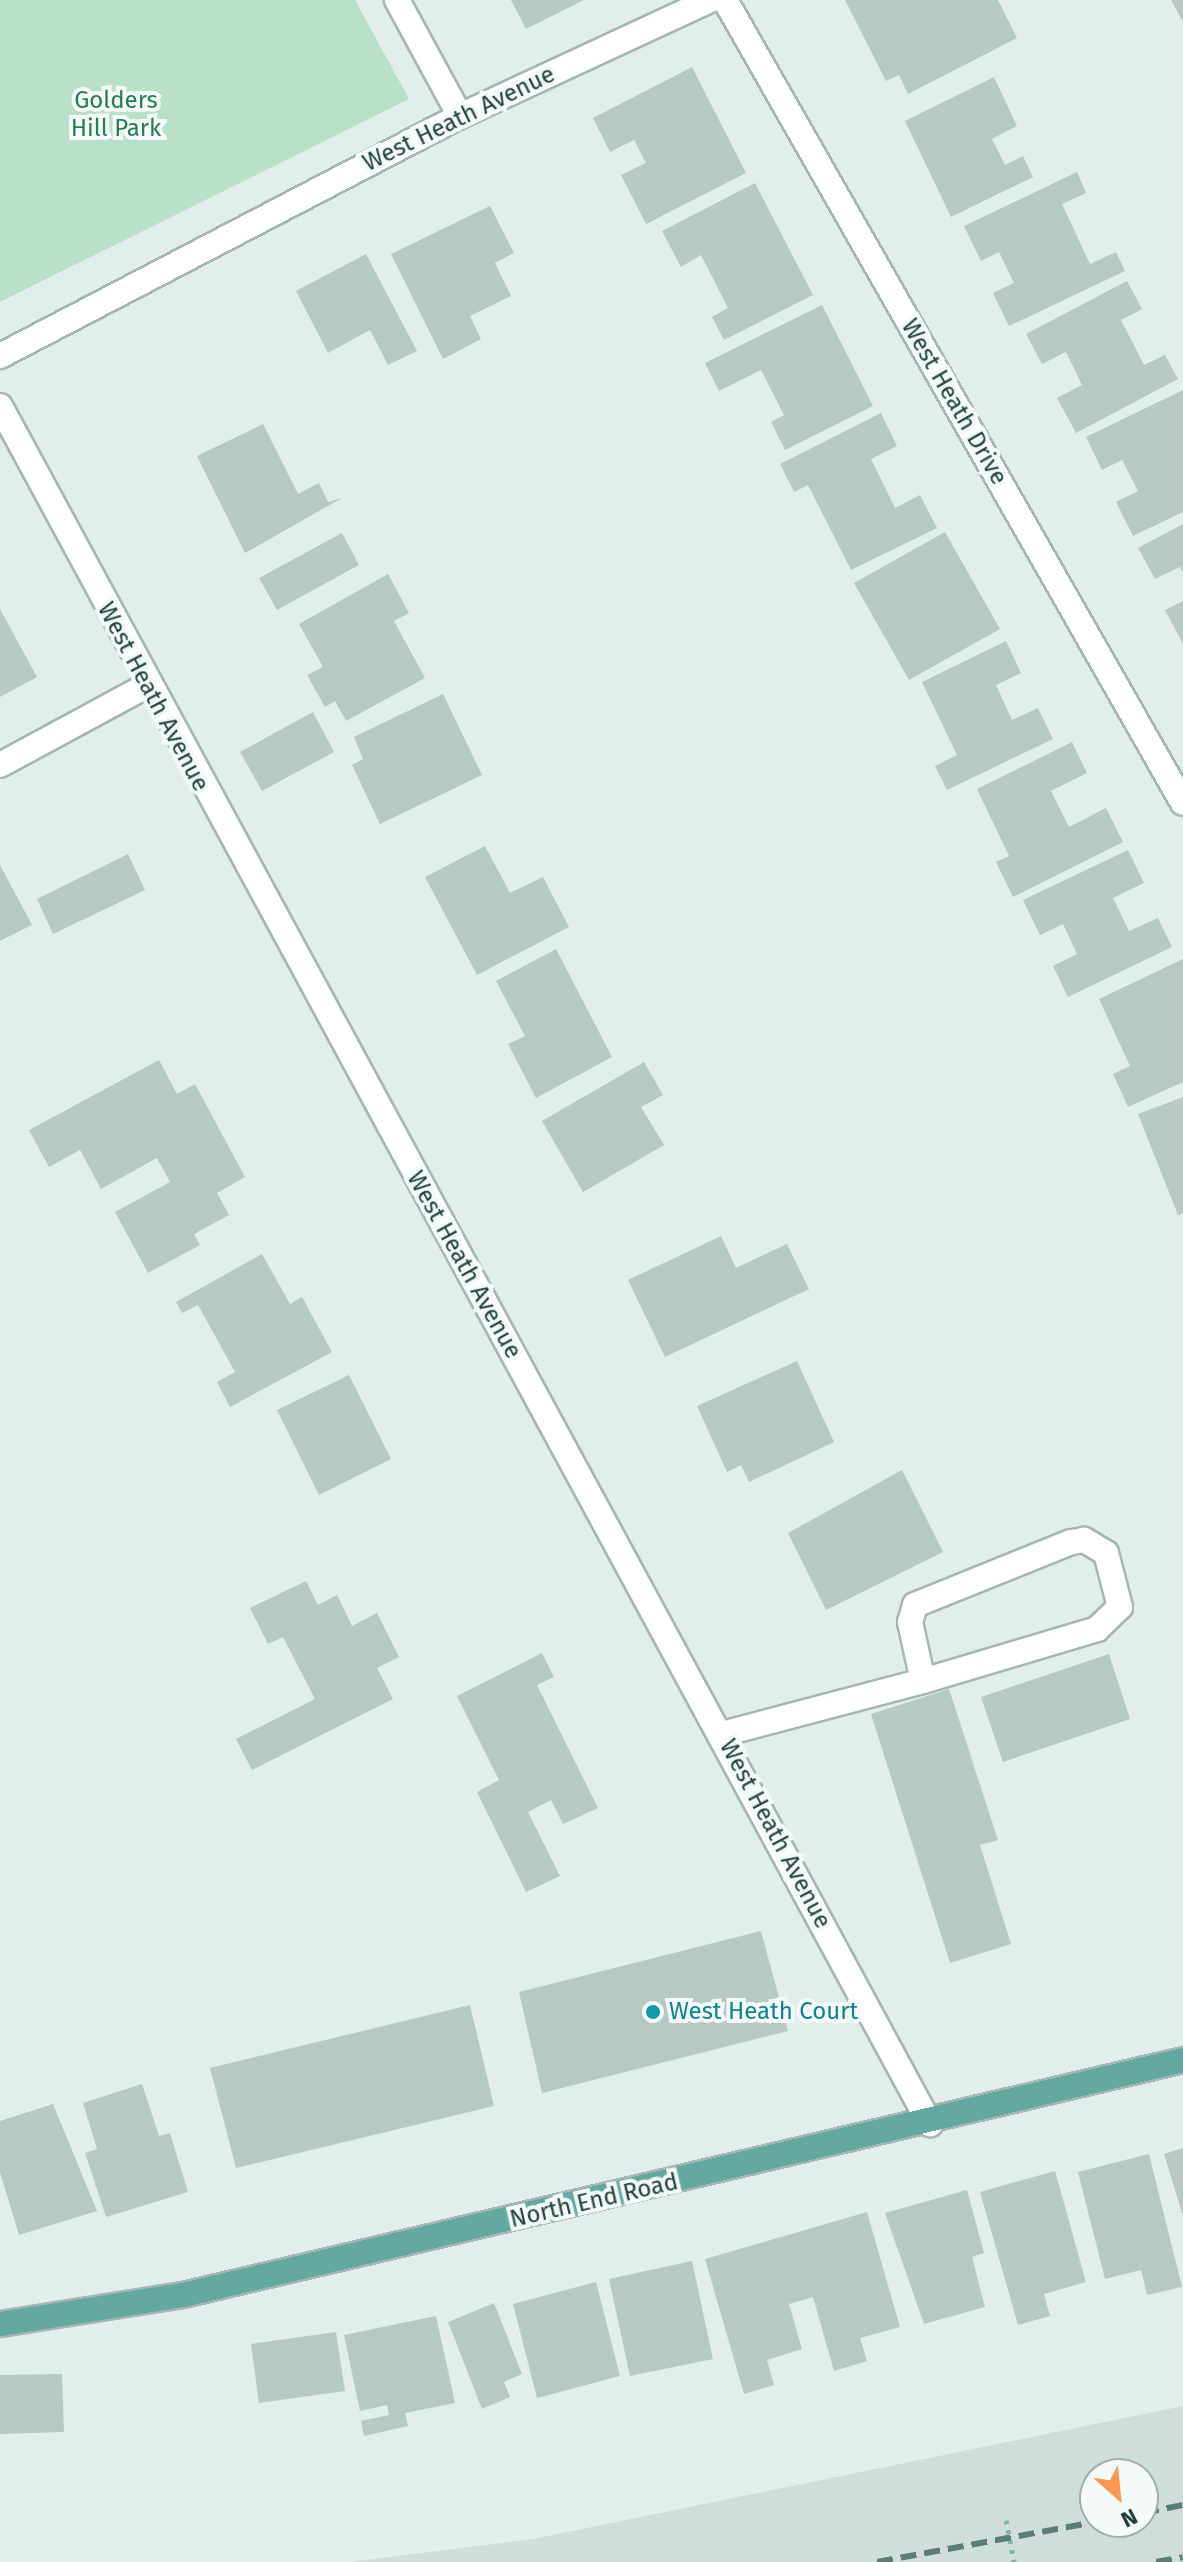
<!DOCTYPE html>
<html>
<head>
<meta charset="utf-8">
<style>
	body { margin:0 }
	#map { position:relative; width:1183px; height:2562px; overflow:hidden; background:#e2eeeb; font-family:"Fira Sans",sans-serif }
	div>[style] { position:absolute }
	.built>* { inset:0; background:#d0deda }
	.green>* { inset:0; background:#b9e1ca }
	.building>* { inset:0; background:#b7c9c4 }
	.path>* { height:5px; margin-top:-2.5px; transform-origin:0; background:repeating-linear-gradient(90deg,#80b5ac 0 4px,transparent 0 10px) }
	.roads { filter:drop-shadow(2px 0 #a4b7b4) drop-shadow(-2px 0 #a4b7b4) drop-shadow(0 2px #a4b7b4) drop-shadow(0 -2px #a4b7b4) }
	.service>* { height:24px; margin:-12px; padding:0 12px; transform-origin:12px; border-radius:12px; background:#fff }
	.minor>* { height:24px; margin:-12px; padding:0 12px; transform-origin:12px; border-radius:12px; background:#fff }
	.primary>* { height:24px; margin:-12px; padding:0 12px; transform-origin:12px; border-radius:12px; background:#63a8a1 }
	.rail>* { height:6px; margin-top:-3px; transform-origin:0; background:repeating-linear-gradient(90deg,#5b7d79 0 16px,transparent 0 24px) }
	.dots>* { width:22px; height:22px; translate:-50% -50%; box-sizing:border-box; border:4px solid #f3faf8; border-radius:50% }
	span { translate:-50% -50%; white-space:nowrap; text-align:center; line-height:1.15; -webkit-text-stroke:8px #f3faf8; paint-order:stroke }
	.park-label { font-size:24px; color:#267c55 }
	.street-label { font-size:24px; color:#20413e }
	.culture-label { font-size:24px; color:#0d838f }
	.left { translate:0 -50%; text-align:left }
	.north { position:absolute; left:1079px; top:2458px; width:80px; height:80px; box-sizing:border-box; background:#f3faf8; border:2px solid #9fb0ae; border-radius:50%; rotate:153deg; font-size:22px; font-weight:700; line-height:32px; text-align:center; color:#20413e }
	.north::after { content:''; display:block; margin:auto; width:28px; height:36px; background:#ff964f; clip-path:polygon(50% 0,100% 100%,50% 72%,0 100%) }
</style>
</head>
<body>
<div id="map">
	<div class="built">
		<i style="clip-path:polygon(evenodd,1183px 2406px,1183px 2562px,350px 2562px,533px 2539px,1183px 2406px,1095px 2474px,1143px 2474px,1143px 2522px,1095px 2522px,1095px 2474px)"></i>
	</div>
	<div class="green">
		<i style="clip-path:polygon(0 0,355px 0,409px 99px,0 302px)"></i>
	</div>
	<div class="building">
		<i style="clip-path:polygon(511px 0,584px 0,526px 29px)"></i>
		<i style="clip-path:polygon(845px 0,998px 0,1017px 38px,908px 94px,899px 75px,886px 81px)"></i>
		<i style="clip-path:polygon(1171px 0,1183px 0,1183px 22px)"></i>
		<i style="clip-path:polygon(692px 67px,746px 173px,646px 224px,621px 175px,646px 163px,634px 140px,610px 152px,593px 118px)"></i>
		<i style="clip-path:polygon(994px 77px,1017px 126px,992px 139px,1005px 165px,1023px 156px,1033px 177px,951px 217px,905px 121px)"></i>
		<i style="clip-path:polygon(1077px 172px,1086px 193px,1062px 204px,1090px 264px,1116px 252px,1125px 271px,1009px 326px,993px 293px,1014px 283px,999px 252px,981px 261px,964px 226px)"></i>
		<i style="clip-path:polygon(755px 183px,813px 295px,724px 340px,712px 317px,728px 308px,701px 255px,681px 267px,662px 231px)"></i>
		<i style="clip-path:polygon(490px 206px,514px 253px,495px 263px,511px 296px,470px 316px,481px 339px,443px 359px,391px 254px)"></i>
		<i style="clip-path:polygon(366px 254px,417px 351px,388px 365px,370px 330px,328px 353px,296px 291px)"></i>
		<i style="clip-path:polygon(1127px 281px,1142px 309px,1121px 320px,1144px 365px,1165px 355px,1178px 379px,1076px 433px,1057px 398px,1082px 385px,1066px 352px,1042px 364px,1026px 334px)"></i>
		<i style="clip-path:polygon(822px 305px,873px 406px,785px 450px,771px 422px,784px 415px,761px 370px,719px 391px,705px 363px)"></i>
		<i style="clip-path:polygon(1183px 390px,1183px 512px,1133px 536px,1116px 502px,1138px 491px,1122px 460px,1102px 470px,1086px 437px)"></i>
		<i style="clip-path:polygon(881px 413px,897px 446px,871px 459px,895px 508px,920px 495px,937px 528px,851px 570px,808px 485px,794px 492px,780px 464px)"></i>
		<i style="clip-path:polygon(263px 424px,298px 494px,319px 483px,328px 502px,342px 498px,245px 553px,197px 456px)"></i>
		<i style="clip-path:polygon(1183px 524px,1183px 573px,1180px 567px,1155px 579px,1138px 548px)"></i>
		<i style="clip-path:polygon(945px 532px,1000px 629px,909px 680px,854px 583px)"></i>
		<i style="clip-path:polygon(342px 533px,359px 565px,277px 610px,259px 578px)"></i>
		<i style="clip-path:polygon(388px 574px,409px 613px,394px 621px,425px 678px,346px 721px,335px 701px,325px 707px,307px 675px,323px 667px,299px 624px)"></i>
		<i style="clip-path:polygon(1183px 601px,1183px 644px,1165px 610px)"></i>
		<i style="clip-path:polygon(0 609px,37px 677px,0 697px)"></i>
		<i style="clip-path:polygon(1006px 641px,1021px 673px,996px 685px,1012px 720px,1038px 708px,1053px 739px,947px 790px,935px 766px,957px 755px,922px 682px)"></i>
		<i style="clip-path:polygon(443px 694px,482px 775px,380px 824px,352px 765px,363px 759px,354px 737px)"></i>
		<i style="clip-path:polygon(313px 712px,334px 752px,262px 791px,240px 752px)"></i>
		<i style="clip-path:polygon(1072px 742px,1087px 773px,1051px 791px,1069px 827px,1106px 808px,1123px 842px,1013px 897px,996px 862px,1009px 856px,977px 789px)"></i>
		<i style="clip-path:polygon(485px 846px,510px 893px,543px 877px,569px 927px,477px 975px,425px 877px)"></i>
		<i style="clip-path:polygon(1128px 850px,1144px 883px,1113px 898px,1129px 931px,1158px 918px,1172px 947px,1068px 997px,1053px 966px,1077px 954px,1063px 924px,1040px 935px,1023px 900px)"></i>
		<i style="clip-path:polygon(128px 854px,145px 890px,53px 934px,37px 899px)"></i>
		<i style="clip-path:polygon(0 865px,32px 925px,0 941px)"></i>
		<i style="clip-path:polygon(556px 949px,612px 1057px,536px 1098px,508px 1044px,525px 1036px,496px 981px)"></i>
		<i style="clip-path:polygon(1183px 959px,1183px 1082px,1128px 1107px,1113px 1074px,1130px 1066px,1099px 999px)"></i>
		<i style="clip-path:polygon(159px 1060px,177px 1094px,195px 1084px,245px 1177px,217px 1193px,229px 1215px,194px 1234px,200px 1245px,148px 1273px,115px 1212px,170px 1182px,157px 1158px,101px 1189px,80px 1150px,49px 1167px,29px 1130px)"></i>
		<i style="clip-path:polygon(644px 1062px,663px 1095px,641px 1107px,664px 1145px,583px 1192px,542px 1121px)"></i>
		<i style="clip-path:polygon(1183px 1097px,1183px 1213px,1178px 1215px,1138px 1114px)"></i>
		<i style="clip-path:polygon(721px 1236px,736px 1268px,787px 1244px,809px 1289px,665px 1357px,628px 1280px)"></i>
		<i style="clip-path:polygon(262px 1254px,290px 1304px,302px 1297px,332px 1352px,230px 1407px,217px 1382px,235px 1372px,198px 1305px,182px 1313px,176px 1302px)"></i>
		<i style="clip-path:polygon(797px 1361px,834px 1442px,749px 1482px,741px 1465px,727px 1472px,697px 1406px)"></i>
		<i style="clip-path:polygon(349px 1375px,391px 1459px,319px 1495px,277px 1410px)"></i>
		<i style="clip-path:polygon(902px 1470px,943px 1552px,826px 1610px,788px 1533px)"></i>
		<i style="clip-path:polygon(306px 1581px,318px 1605px,337px 1595px,352px 1626px,377px 1613px,399px 1657px,377px 1668px,393px 1699px,252px 1770px,236px 1739px,315px 1699px,283px 1637px,268px 1644px,250px 1608px)"></i>
		<i style="clip-path:polygon(542px 1653px,554px 1677px,537px 1685px,598px 1808px,563px 1824px,551px 1800px,528px 1812px,560px 1876px,526px 1892px,477px 1792px,499px 1780px,457px 1696px)"></i>
		<i style="clip-path:polygon(1109px 1654px,1130px 1719px,1003px 1762px,981px 1697px)"></i>
		<i style="clip-path:polygon(949px 1689px,998px 1840px,980px 1845px,1011px 1944px,950px 1963px,871px 1714px)"></i>
		<i style="clip-path:polygon(761px 1931px,788px 2031px,542px 2093px,519px 1992px)"></i>
		<i style="clip-path:polygon(470px 2005px,494px 2106px,236px 2168px,210px 2068px)"></i>
		<i style="clip-path:polygon(142px 2084px,159px 2136px,170px 2133px,188px 2192px,106px 2217px,85px 2153px,97px 2149px,83px 2103px)"></i>
		<i style="clip-path:polygon(53px 2104px,97px 2211px,19px 2235px,0 2172px,0 2121px)"></i>
		<i style="clip-path:polygon(1183px 2148px,1183px 2213px,1182px 2213px,1164px 2154px)"></i>
		<i style="clip-path:polygon(1149px 2154px,1182px 2287px,1147px 2295px,1141px 2270px,1105px 2279px,1078px 2172px)"></i>
		<i style="clip-path:polygon(1055px 2171px,1086px 2282px,1044px 2294px,1050px 2316px,1018px 2325px,980px 2192px)"></i>
		<i style="clip-path:polygon(967px 2190px,984px 2253px,972px 2257px,985px 2307px,924px 2324px,885px 2213px)"></i>
		<i style="clip-path:polygon(867px 2212px,900px 2327px,860px 2338px,867px 2361px,834px 2371px,813px 2297px,789px 2304px,802px 2349px,767px 2360px,774px 2385px,744px 2394px,705px 2259px)"></i>
		<i style="clip-path:polygon(692px 2261px,713px 2359px,630px 2376px,609px 2279px)"></i>
		<i style="clip-path:polygon(596px 2282px,620px 2376px,537px 2398px,513px 2304px)"></i>
		<i style="clip-path:polygon(494px 2303px,522px 2374px,504px 2382px,510px 2397px,482px 2409px,448px 2322px)"></i>
		<i style="clip-path:polygon(436px 2316px,455px 2403px,405px 2413px,408px 2426px,364px 2436px,361px 2421px,389px 2415px,387px 2405px,360px 2411px,344px 2335px)"></i>
		<i style="clip-path:polygon(336px 2332px,345px 2391px,259px 2403px,251px 2344px)"></i>
		<i style="clip-path:polygon(62px 2374px,64px 2432px,0 2434px,0 2375px)"></i>
	</div>
	<div class="path">
		<i style="left:1006px;top:2520px;width:43px;rotate:79.2deg"></i>
	</div>
	<div class="roads">
		<div class="service">
			<i style="left:722px;top:1734px;width:208px;rotate:-14.8deg"></i>
			<i style="left:923px;top:1681px;width:182px;rotate:-16.6deg"></i>
			<i style="left:1097px;top:1629px;width:32px;rotate:-44deg"></i>
			<i style="left:1120px;top:1607px;width:56px;rotate:-104.5deg"></i>
			<i style="left:1106px;top:1553px;width:26px;rotate:-149deg"></i>
			<i style="left:1084px;top:1540px;width:13px;rotate:171deg"></i>
			<i style="left:1071px;top:1542px;width:168px;rotate:158deg"></i>
			<i style="left:915px;top:1605px;width:18px;rotate:106deg"></i>
			<i style="left:910px;top:1622px;width:60px;rotate:77.6deg"></i>
		</div>
		<div class="minor">
			<i style="left:397px;top:0;width:132px;rotate:61.5deg"></i>
			<i style="left:725px;top:0;width:924px;rotate:60.3deg"></i>
			<i style="left:0;top:356px;width:519px;rotate:-27.55deg"></i>
			<i style="left:460px;top:116px;width:276px;rotate:-24.9deg"></i>
			<i style="left:0;top:406px;width:1954px;rotate:61.57deg"></i>
			<i style="left:0;top:765px;width:166px;rotate:-28.4deg"></i>
		</div>
		<div class="primary">
			<i style="left:0;top:2324px;width:185px;rotate:-9deg"></i>
			<i style="left:183px;top:2295px;width:1027px;rotate:-13.22deg"></i>
		</div>
	</div>
	<div class="rail">
		<i style="left:1143px;top:2513px;width:41px;rotate:-11.3deg"></i>
		<i style="left:877px;top:2562px;width:222px;rotate:-10.4deg"></i>
		<i style="left:1156px;top:2562px;width:27px;rotate:-10deg"></i>
	</div>
	<div class="dots">
		<i style="left:653px;top:2012px;background:#0f9aa8"></i>
	</div>
	<div class="park-label">
		<span style="left:116px;top:115px">Golders<br>Hill Park</span>
	</div>
	<div class="street-label">
		<span style="left:459px;top:119px;rotate:-26deg">West Heath Avenue</span>
		<span style="left:954px;top:402px;rotate:60deg">West Heath Drive</span>
		<span style="left:153px;top:697px;rotate:62deg">West Heath Avenue</span>
		<span style="left:464px;top:1265px;rotate:61deg">West Heath Avenue</span>
		<span style="left:775px;top:1834px;rotate:62deg">West Heath Avenue</span>
		<span style="left:594px;top:2201px;rotate:-13deg">North End Road</span>
	</div>
	<div class="culture-label">
		<span class="left" style="left:669px;top:2012px">West Heath Court</span>
	</div>
	<div class="north">N</div>
</div>
</body>
</html>
